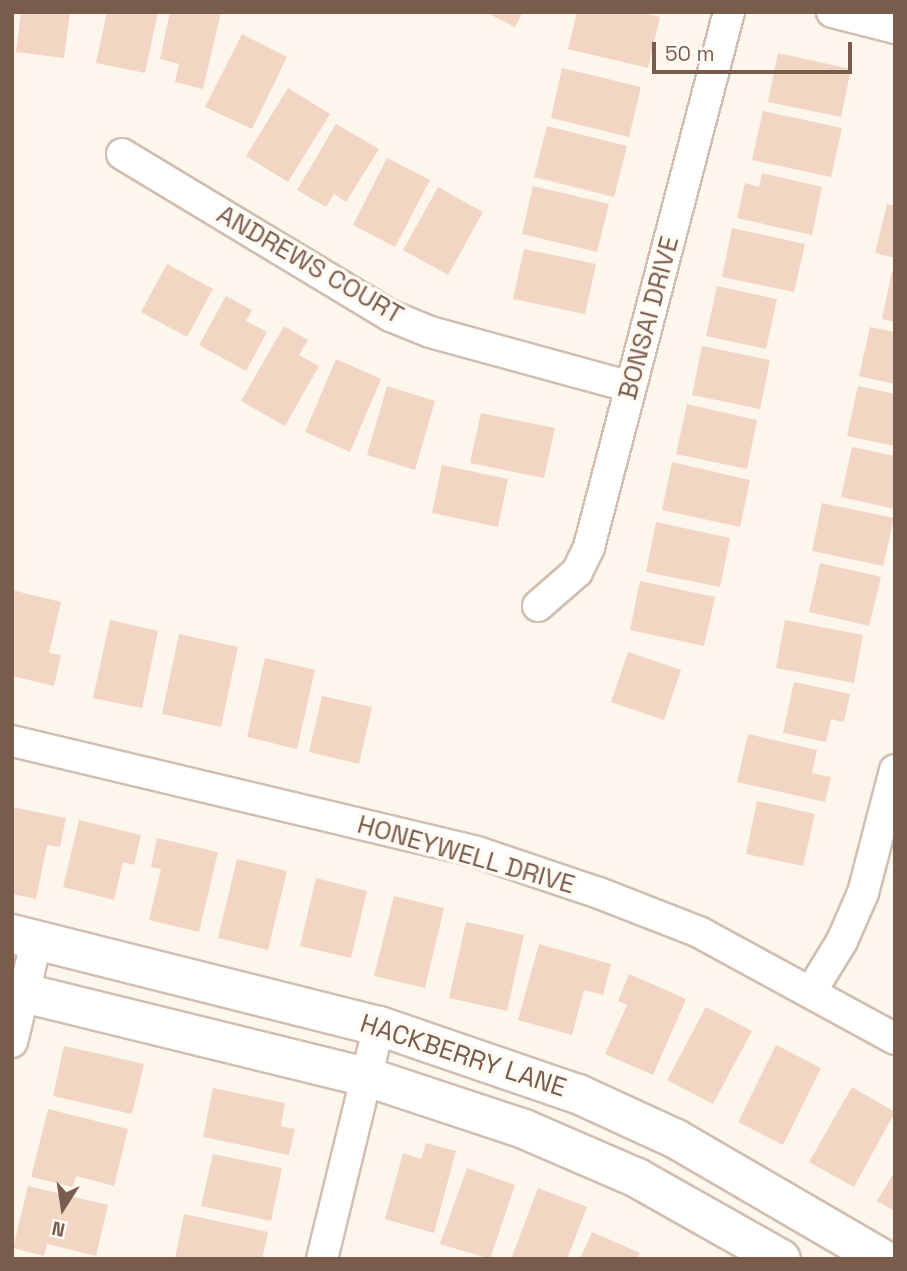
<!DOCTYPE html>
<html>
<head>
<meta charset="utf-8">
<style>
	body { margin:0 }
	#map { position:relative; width:907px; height:1271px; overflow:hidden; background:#fdf6ec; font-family:"Space Grotesk",sans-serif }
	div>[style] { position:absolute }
	.building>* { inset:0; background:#f3d5c3 }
	.roads { filter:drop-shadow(2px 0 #d1beb0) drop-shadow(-2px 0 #d1beb0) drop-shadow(0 2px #d1beb0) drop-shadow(0 -2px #d1beb0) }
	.minor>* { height:30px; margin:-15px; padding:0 15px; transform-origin:15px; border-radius:15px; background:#fff }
	.tertiary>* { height:38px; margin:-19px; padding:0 19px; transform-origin:19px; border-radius:19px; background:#fff }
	span { translate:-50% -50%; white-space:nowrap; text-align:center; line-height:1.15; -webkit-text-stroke:7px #fffaf3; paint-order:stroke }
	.street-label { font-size:26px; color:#7a5c4d }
	.frame { position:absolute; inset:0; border:14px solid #7a5c4d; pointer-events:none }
	.north { position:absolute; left:28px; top:1173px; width:70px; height:70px; -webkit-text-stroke:5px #fffaf3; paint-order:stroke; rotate:192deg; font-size:19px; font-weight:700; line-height:28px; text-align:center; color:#7a5c4d }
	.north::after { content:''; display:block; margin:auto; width:24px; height:32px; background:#7a5c4d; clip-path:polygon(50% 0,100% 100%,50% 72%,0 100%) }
	.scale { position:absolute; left:652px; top:42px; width:200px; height:32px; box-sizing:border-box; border:4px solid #7a5c4d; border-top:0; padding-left:9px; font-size:21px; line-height:24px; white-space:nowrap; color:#7a5c4d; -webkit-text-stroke:5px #fffaf3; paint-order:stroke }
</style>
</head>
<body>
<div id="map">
	<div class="building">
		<i style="clip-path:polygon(21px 12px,70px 12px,64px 58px,16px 52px)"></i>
		<i style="clip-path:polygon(107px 12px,158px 12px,145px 73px,96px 63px)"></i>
		<i style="clip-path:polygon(170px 12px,221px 12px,203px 89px,175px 82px,179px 64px,160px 59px)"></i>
		<i style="clip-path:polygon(485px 12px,523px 12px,515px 27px)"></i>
		<i style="clip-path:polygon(577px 12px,640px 12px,660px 17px,648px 68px,568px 49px)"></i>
		<i style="clip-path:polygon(242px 34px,287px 57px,252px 129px,205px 107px)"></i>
		<i style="clip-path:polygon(778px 53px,851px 69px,841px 117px,768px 102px)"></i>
		<i style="clip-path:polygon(562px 68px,641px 87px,629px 137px,551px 118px)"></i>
		<i style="clip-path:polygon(288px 88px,330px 114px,288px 182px,246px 156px)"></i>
		<i style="clip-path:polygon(763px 111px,842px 128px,831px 177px,752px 160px)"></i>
		<i style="clip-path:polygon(336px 124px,379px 149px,346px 202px,334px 194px,326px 207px,297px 190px)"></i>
		<i style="clip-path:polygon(547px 126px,627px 146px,614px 197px,534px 177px)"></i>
		<i style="clip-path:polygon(387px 158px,430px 180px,395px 247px,353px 225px)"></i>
		<i style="clip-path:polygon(762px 173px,822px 187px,812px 235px,737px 218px,745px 183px,759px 187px)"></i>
		<i style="clip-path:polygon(533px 186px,609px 204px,597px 252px,522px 234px)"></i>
		<i style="clip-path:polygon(438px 187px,483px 212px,448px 275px,403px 250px)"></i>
		<i style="clip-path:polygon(887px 204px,895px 206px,895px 258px,875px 253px)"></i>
		<i style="clip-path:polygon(732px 228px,805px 244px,794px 292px,722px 277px)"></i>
		<i style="clip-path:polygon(524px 249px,596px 264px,585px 314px,513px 299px)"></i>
		<i style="clip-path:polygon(167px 264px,213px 289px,187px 337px,141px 312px)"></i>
		<i style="clip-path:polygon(892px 271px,895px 271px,895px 322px,882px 319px)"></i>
		<i style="clip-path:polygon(717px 286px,777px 299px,766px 349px,706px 336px)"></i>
		<i style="clip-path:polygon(226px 296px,252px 310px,246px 321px,267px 332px,246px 371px,199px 345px)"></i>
		<i style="clip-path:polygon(284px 326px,308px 340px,299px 355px,319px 366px,285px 426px,241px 401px)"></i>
		<i style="clip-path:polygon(870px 327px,895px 332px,895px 384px,859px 376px)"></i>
		<i style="clip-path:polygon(702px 346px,770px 360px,760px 409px,692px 395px)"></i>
		<i style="clip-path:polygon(336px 359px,381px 379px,350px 452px,305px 432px)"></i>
		<i style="clip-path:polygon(387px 386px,435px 401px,415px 470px,367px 455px)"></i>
		<i style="clip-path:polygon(858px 386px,895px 394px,895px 446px,847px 436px)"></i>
		<i style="clip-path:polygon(687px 404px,757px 420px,747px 469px,676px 454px)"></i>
		<i style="clip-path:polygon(481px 413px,555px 428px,544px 478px,470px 463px)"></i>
		<i style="clip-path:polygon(852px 447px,895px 456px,895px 509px,841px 497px)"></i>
		<i style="clip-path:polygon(672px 462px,750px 480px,740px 527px,662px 510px)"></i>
		<i style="clip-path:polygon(442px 465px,508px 479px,498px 527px,432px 513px)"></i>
		<i style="clip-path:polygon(822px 503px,894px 518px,883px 566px,812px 551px)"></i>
		<i style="clip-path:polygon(656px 522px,730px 538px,720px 587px,646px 572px)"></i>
		<i style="clip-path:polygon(820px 563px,881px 577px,869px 626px,809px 612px)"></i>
		<i style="clip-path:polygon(640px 581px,715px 597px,704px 646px,630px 630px)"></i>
		<i style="clip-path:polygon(12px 590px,61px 602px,49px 653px,61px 655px,54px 686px,12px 676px)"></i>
		<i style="clip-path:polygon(110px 620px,158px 631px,142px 708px,93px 698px)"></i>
		<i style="clip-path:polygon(785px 620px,863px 635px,854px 683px,776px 668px)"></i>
		<i style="clip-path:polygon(179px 634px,238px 647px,221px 727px,162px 714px)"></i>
		<i style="clip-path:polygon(628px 652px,681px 670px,664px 720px,611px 702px)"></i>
		<i style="clip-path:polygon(265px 658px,315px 670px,297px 749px,247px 737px)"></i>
		<i style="clip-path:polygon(794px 682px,850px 694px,844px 722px,831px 719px,826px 742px,783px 733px)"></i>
		<i style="clip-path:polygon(322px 696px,372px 707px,359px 764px,309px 752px)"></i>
		<i style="clip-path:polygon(748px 734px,817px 750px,812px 773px,831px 777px,825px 802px,737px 782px)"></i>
		<i style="clip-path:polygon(757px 801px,815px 814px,803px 866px,746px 854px)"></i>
		<i style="clip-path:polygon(12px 807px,66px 818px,60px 847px,47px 845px,36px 899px,12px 894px)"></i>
		<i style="clip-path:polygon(79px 820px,141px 835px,134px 865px,123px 862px,114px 900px,63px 887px)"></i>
		<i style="clip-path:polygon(157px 838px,218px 852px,199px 932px,149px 920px,161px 869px,151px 867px)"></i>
		<i style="clip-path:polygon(237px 859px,287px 871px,268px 950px,218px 938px)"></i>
		<i style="clip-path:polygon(316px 878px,367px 891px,351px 958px,300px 946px)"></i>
		<i style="clip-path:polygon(394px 896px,444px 908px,425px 988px,374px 976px)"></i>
		<i style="clip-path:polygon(466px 922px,524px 935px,507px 1011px,449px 998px)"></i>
		<i style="clip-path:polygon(539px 944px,611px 964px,603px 995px,584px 990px,572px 1035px,518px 1020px)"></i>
		<i style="clip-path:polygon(629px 974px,686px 999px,653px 1075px,605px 1054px,627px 1005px,618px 1001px)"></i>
		<i style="clip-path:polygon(706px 1007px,752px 1031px,713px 1104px,667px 1080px)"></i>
		<i style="clip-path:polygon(776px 1045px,821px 1068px,783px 1145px,738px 1122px)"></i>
		<i style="clip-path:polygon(64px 1046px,144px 1064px,132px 1114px,53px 1096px)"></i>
		<i style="clip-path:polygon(852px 1087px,895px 1112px,854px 1187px,809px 1162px)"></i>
		<i style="clip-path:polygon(213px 1088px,285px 1103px,281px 1126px,295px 1129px,289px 1155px,203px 1137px)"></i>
		<i style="clip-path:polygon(48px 1109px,128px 1129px,114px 1186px,76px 1176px,73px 1187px,31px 1177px)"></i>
		<i style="clip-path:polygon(426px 1143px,456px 1151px,434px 1233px,385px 1219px,403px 1153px,421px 1159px)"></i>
		<i style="clip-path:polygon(213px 1154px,282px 1168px,271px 1221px,201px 1206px)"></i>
		<i style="clip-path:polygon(467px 1168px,515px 1185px,490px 1259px,440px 1244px)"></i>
		<i style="clip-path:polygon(895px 1171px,895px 1211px,877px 1201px)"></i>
		<i style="clip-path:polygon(28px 1186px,108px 1205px,96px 1256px,47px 1244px,44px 1256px,13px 1248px)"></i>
		<i style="clip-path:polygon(538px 1188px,587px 1207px,567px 1259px,511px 1259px)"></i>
		<i style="clip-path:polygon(184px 1214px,268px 1232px,262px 1259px,175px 1259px)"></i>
		<i style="clip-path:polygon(592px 1232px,640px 1253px,637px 1259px,580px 1259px)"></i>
	</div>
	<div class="roads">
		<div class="minor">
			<i style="left:832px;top:12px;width:65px;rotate:14.3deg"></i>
			<i style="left:122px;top:154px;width:314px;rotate:31.1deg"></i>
			<i style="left:391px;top:316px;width:42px;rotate:22.3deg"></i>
			<i style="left:430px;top:332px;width:208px;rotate:15.3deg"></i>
			<i style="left:538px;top:606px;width:52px;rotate:-41.1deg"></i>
			<i style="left:577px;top:572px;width:28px;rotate:-64deg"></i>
			<i style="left:589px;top:547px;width:553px;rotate:-75.34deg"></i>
			<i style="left:12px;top:741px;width:478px;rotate:13.4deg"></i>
			<i style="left:477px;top:852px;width:129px;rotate:18.6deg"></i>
			<i style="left:599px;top:893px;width:107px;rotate:21.3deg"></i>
			<i style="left:699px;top:932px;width:223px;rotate:28.6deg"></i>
			<i style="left:812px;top:990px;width:57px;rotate:-58.5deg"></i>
			<i style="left:842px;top:941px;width:52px;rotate:-66.4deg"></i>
			<i style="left:863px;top:893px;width:127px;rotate:-75.4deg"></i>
			<i style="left:12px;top:1042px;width:106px;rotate:-76.4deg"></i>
			<i style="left:322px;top:1259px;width:240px;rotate:-76.3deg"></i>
		</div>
		<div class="tertiary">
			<i style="left:12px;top:934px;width:378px;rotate:14.1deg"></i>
			<i style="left:379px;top:1026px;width:210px;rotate:18.9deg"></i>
			<i style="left:578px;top:1094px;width:108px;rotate:24.7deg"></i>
			<i style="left:676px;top:1139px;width:238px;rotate:30.2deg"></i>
			<i style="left:12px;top:990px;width:366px;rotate:13.8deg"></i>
			<i style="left:367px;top:1077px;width:165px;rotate:18.3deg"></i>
			<i style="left:524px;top:1129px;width:123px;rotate:23.4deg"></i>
			<i style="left:637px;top:1178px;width:165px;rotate:29.4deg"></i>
		</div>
	</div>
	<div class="street-label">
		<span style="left:310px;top:265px;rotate:30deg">ANDREWS COURT</span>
		<span style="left:649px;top:318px;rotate:-75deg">BONSAI DRIVE</span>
		<span style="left:466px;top:855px;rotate:16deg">HONEYWELL DRIVE</span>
		<span style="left:463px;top:1056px;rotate:18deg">HACKBERRY LANE</span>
	</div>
	<div class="frame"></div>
	<div class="north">N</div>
	<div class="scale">50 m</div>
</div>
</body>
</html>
